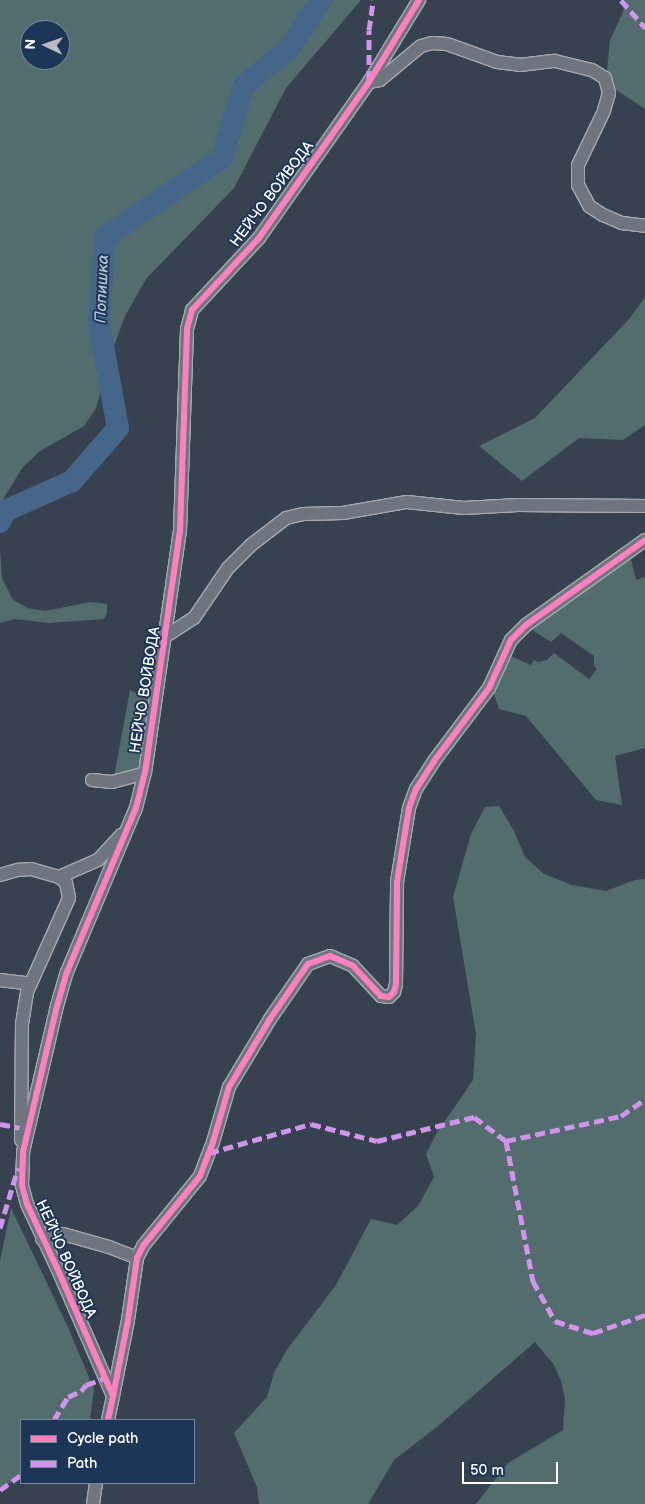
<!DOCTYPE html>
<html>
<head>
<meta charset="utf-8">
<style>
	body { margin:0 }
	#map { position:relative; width:645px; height:1504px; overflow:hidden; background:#374251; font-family:"Balsamiq Sans",sans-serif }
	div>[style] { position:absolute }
	.green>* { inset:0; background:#536d6e }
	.river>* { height:22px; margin:-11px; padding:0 11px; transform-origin:11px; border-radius:11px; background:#466689 }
	.roads { filter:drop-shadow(1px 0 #a5aab1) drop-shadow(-1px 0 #a5aab1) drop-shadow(0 1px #a5aab1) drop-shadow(0 -1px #a5aab1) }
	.minor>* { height:12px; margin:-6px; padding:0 6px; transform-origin:6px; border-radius:6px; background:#6f757e }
	.quiet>* { height:5px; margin-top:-2.5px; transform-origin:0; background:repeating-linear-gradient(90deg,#d193ec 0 10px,transparent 0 15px) }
	.cycleway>* { height:6px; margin:-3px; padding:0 3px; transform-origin:3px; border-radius:3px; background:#ff80c0 }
	span { translate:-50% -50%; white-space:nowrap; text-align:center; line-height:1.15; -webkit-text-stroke:4px #1d3557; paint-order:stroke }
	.street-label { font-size:15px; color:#fff }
	.water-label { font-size:16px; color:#b6c3d2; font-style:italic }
	.legend { position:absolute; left:20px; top:1419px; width:175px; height:65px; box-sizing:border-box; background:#1d3557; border:1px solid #77869a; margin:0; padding:6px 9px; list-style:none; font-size:15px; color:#fff }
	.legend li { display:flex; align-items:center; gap:10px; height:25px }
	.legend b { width:25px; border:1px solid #77869a }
	.north { position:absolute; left:20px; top:20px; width:50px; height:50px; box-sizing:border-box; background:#1d3557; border:1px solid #77869a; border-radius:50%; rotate:273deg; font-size:14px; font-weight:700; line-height:20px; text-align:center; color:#fff }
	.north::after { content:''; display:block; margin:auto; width:18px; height:22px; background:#b9bdc2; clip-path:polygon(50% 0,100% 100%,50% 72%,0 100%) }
	.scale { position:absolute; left:462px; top:1462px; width:96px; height:22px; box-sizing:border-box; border:2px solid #fff; border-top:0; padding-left:6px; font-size:15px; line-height:18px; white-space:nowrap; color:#fff; -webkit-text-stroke:4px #1d3557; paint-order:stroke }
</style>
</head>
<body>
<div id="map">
	<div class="green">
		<i style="clip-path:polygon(evenodd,0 0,361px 0,286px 88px,234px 188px,146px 279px,125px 316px,115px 343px,96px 408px,84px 426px,40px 451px,23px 467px,0 504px,0 0,30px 30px,60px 30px,60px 60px,30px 60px,30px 30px)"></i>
		<i style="clip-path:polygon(625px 0,645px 0,645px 109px,615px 89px,607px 70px,610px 40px,623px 12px)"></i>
		<i style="clip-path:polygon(645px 297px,645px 425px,623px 440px,579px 438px,522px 481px,479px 446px,535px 418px,630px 318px)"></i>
		<i style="clip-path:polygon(0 549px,2px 578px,13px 600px,28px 608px,45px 611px,90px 602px,107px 604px,107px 613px,104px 619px,49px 623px,15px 619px,0 623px)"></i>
		<i style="clip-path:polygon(630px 555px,636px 580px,645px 577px,645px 748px,615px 756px,622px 805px,596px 800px,526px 716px,499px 709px,492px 688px,506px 654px,531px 665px,534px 660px,538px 662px,547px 660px,554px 653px,589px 679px,597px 669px,594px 665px,594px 656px,561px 633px,551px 642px,526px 626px)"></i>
		<i style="clip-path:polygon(130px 690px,150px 700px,140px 769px,114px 777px)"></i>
		<i style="clip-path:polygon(499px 806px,514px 831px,525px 857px,544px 874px,572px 885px,606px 891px,635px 880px,645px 879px,645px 1504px,476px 1504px,508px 1463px,563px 1430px,565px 1399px,561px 1381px,554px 1365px,535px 1342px,438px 1426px,394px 1460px,368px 1504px,259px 1504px,257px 1487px,234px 1433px,267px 1397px,274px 1373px,286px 1351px,336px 1285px,371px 1219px,397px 1225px,418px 1206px,434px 1177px,426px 1154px,436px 1134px,473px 1080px,476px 1034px,453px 897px,471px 834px,485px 807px)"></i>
		<i style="clip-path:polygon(11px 1208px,67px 1325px,94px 1389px,90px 1420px,21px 1420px,21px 1478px,0 1487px,0 1261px)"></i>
	</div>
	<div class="river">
		<i style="left:0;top:522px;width:12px;rotate:-66deg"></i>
		<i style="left:5px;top:511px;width:73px;rotate:-24.1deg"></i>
		<i style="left:72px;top:481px;width:70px;rotate:-49deg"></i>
		<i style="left:118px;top:428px;width:107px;rotate:-100.3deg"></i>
		<i style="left:99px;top:323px;width:86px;rotate:-86deg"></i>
		<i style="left:105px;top:237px;width:141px;rotate:-34deg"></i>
		<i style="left:222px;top:158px;width:76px;rotate:-73.2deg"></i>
		<i style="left:244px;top:85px;width:58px;rotate:-38.7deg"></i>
		<i style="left:289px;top:49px;width:59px;rotate:-56.9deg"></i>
	</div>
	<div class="roads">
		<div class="minor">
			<i style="left:369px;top:82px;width:11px;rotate:-10deg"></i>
			<i style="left:380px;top:80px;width:53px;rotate:-39.7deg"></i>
			<i style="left:421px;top:46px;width:11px;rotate:-15deg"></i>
			<i style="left:432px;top:43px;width:15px;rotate:4deg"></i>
			<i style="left:447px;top:44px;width:53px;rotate:19.8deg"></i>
			<i style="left:497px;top:62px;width:23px;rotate:7deg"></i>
			<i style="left:520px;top:65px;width:35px;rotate:-7deg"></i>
			<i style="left:555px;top:61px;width:38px;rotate:14deg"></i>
			<i style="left:592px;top:70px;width:15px;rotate:32deg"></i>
			<i style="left:605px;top:78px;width:16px;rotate:75deg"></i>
			<i style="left:609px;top:93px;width:19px;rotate:106deg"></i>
			<i style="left:604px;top:111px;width:60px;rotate:115.7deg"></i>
			<i style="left:578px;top:165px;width:20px;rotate:90deg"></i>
			<i style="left:578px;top:185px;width:24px;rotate:62deg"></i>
			<i style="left:589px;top:206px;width:17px;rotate:33deg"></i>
			<i style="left:603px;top:215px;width:21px;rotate:23deg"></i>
			<i style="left:622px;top:223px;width:23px;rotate:7deg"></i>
			<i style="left:166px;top:636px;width:33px;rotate:-33deg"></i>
			<i style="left:194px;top:618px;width:60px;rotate:-55.8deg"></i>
			<i style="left:228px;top:568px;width:33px;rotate:-45deg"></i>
			<i style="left:251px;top:545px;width:44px;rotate:-37.6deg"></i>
			<i style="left:286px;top:518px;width:17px;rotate:-13deg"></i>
			<i style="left:303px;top:514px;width:40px;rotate:-1.4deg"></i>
			<i style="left:343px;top:513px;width:65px;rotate:-9.8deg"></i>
			<i style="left:407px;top:502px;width:57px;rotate:6deg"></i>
			<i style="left:464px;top:508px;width:54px;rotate:-3.2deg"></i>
			<i style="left:518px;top:505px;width:127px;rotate:0.5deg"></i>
			<i style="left:92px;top:780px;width:20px;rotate:6deg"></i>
			<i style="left:112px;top:782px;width:34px;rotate:-15deg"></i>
			<i style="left:0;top:875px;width:19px;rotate:-16deg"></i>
			<i style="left:18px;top:870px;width:13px;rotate:-4deg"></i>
			<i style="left:31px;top:869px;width:29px;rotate:16deg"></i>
			<i style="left:59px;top:877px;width:43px;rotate:-23.6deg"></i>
			<i style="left:98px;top:860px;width:35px;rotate:-47deg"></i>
			<i style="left:0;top:980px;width:31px;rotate:7deg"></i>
			<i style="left:21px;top:1140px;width:116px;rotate:-89.5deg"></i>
			<i style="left:22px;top:1024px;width:32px;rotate:-81deg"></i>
			<i style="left:27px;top:992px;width:103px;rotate:-65.9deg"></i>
			<i style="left:69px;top:898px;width:15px;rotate:-101deg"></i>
			<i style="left:66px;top:883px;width:9px;rotate:-139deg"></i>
			<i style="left:42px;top:1239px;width:22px;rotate:-13deg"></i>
			<i style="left:63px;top:1234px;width:48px;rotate:15.8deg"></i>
			<i style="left:109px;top:1247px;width:30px;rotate:21deg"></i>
			<i style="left:113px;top:1396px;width:77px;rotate:-78.8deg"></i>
			<i style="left:128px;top:1320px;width:63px;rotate:-81.7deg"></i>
			<i style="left:137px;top:1258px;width:13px;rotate:-63deg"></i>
			<i style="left:143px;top:1246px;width:90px;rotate:-50.8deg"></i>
			<i style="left:200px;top:1176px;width:36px;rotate:-69deg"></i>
			<i style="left:213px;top:1142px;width:57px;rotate:-73.8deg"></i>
			<i style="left:229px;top:1087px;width:79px;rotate:-58.9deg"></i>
			<i style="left:270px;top:1019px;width:67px;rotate:-55.4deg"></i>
			<i style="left:308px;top:964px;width:23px;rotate:-20deg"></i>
			<i style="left:330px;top:956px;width:25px;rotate:23deg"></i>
			<i style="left:353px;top:966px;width:41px;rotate:47deg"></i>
			<i style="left:381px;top:996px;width:8px;rotate:7deg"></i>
			<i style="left:389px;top:997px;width:7px;rotate:-45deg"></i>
			<i style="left:394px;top:992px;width:8px;rotate:-76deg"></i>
			<i style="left:396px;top:984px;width:102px;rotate:-89.4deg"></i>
			<i style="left:397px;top:882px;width:75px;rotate:-80.8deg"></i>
			<i style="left:409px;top:808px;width:20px;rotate:-70deg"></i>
			<i style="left:416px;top:789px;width:33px;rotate:-57deg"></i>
			<i style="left:434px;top:761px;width:91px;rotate:-53deg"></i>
			<i style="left:489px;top:688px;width:53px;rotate:-65.4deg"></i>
			<i style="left:511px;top:640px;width:21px;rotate:-45deg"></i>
			<i style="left:526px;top:625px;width:146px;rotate:-35.5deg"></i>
			<i style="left:108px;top:1420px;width:25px;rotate:-78deg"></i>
			<i style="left:113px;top:1396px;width:140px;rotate:-113.6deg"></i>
			<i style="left:57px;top:1268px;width:71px;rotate:-115.1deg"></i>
			<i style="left:27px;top:1204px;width:20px;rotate:-105deg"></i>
			<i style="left:22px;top:1185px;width:33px;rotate:-88deg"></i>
			<i style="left:23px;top:1152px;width:150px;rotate:-76.9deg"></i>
			<i style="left:57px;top:1006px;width:35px;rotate:-74deg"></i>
			<i style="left:67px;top:972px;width:178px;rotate:-67.2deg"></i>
			<i style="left:136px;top:808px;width:36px;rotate:-76deg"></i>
			<i style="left:145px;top:773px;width:245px;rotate:-81.8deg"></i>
			<i style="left:180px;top:531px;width:202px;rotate:-88deg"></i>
			<i style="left:187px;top:329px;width:20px;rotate:-75deg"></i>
			<i style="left:192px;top:310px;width:98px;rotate:-47.1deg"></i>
			<i style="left:259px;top:238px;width:191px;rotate:-54.8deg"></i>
			<i style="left:369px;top:82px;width:96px;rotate:-58.6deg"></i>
			<i style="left:93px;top:1504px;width:21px;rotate:-82deg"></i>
		</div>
	</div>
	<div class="quiet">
		<i style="left:621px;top:0;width:37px;rotate:49deg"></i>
		<i style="left:369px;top:80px;width:50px;rotate:-90deg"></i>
		<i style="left:369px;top:30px;width:30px;rotate:-82deg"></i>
		<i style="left:0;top:1124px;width:20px;rotate:11deg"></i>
		<i style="left:506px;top:1141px;width:118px;rotate:-12.3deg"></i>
		<i style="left:621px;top:1116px;width:29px;rotate:-35deg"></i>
		<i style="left:209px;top:1153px;width:106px;rotate:-15.9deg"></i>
		<i style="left:311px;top:1124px;width:68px;rotate:14.4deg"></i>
		<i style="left:377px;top:1141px;width:100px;rotate:-13.9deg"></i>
		<i style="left:474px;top:1117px;width:40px;rotate:37deg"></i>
		<i style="left:506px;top:1141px;width:143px;rotate:79.1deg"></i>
		<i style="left:533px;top:1281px;width:46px;rotate:61.2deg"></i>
		<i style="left:555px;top:1321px;width:40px;rotate:18deg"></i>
		<i style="left:593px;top:1333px;width:55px;rotate:-19.1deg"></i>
		<i style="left:0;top:1228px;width:63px;rotate:-73.3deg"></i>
		<i style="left:54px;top:1420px;width:27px;rotate:-59deg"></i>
		<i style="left:68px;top:1397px;width:14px;rotate:-25deg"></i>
		<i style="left:81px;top:1391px;width:8px;rotate:-50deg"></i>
		<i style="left:86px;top:1385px;width:20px;rotate:-20deg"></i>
		<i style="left:0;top:1490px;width:26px;rotate:-36deg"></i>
	</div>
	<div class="cycleway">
		<i style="left:113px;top:1396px;width:77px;rotate:-78.8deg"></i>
		<i style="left:128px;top:1320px;width:63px;rotate:-81.7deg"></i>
		<i style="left:137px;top:1258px;width:13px;rotate:-63deg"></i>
		<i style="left:143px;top:1246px;width:90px;rotate:-50.8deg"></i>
		<i style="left:200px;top:1176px;width:36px;rotate:-69deg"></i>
		<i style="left:213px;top:1142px;width:57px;rotate:-73.8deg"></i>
		<i style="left:229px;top:1087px;width:79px;rotate:-58.9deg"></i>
		<i style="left:270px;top:1019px;width:67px;rotate:-55.4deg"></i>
		<i style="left:308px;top:964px;width:23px;rotate:-20deg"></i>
		<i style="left:330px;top:956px;width:25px;rotate:23deg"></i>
		<i style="left:353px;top:966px;width:41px;rotate:47deg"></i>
		<i style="left:381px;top:996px;width:8px;rotate:7deg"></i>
		<i style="left:389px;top:997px;width:7px;rotate:-45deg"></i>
		<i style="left:394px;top:992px;width:8px;rotate:-76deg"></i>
		<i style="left:396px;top:984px;width:102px;rotate:-89.4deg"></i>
		<i style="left:397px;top:882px;width:75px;rotate:-80.8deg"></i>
		<i style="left:409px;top:808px;width:20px;rotate:-70deg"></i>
		<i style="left:416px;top:789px;width:33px;rotate:-57deg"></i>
		<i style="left:434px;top:761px;width:91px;rotate:-53deg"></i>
		<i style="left:489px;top:688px;width:53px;rotate:-65.4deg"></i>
		<i style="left:511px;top:640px;width:21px;rotate:-45deg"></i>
		<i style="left:526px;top:625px;width:146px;rotate:-35.5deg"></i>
		<i style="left:108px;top:1420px;width:25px;rotate:-78deg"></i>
		<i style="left:113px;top:1396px;width:140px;rotate:-113.6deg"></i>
		<i style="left:57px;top:1268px;width:71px;rotate:-115.1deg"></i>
		<i style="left:27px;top:1204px;width:20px;rotate:-105deg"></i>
		<i style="left:22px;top:1185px;width:33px;rotate:-88deg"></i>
		<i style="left:23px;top:1152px;width:150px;rotate:-76.9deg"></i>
		<i style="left:57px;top:1006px;width:35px;rotate:-74deg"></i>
		<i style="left:67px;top:972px;width:178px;rotate:-67.2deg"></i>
		<i style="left:136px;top:808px;width:36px;rotate:-76deg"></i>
		<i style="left:145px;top:773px;width:245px;rotate:-81.8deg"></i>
		<i style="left:180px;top:531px;width:202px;rotate:-88deg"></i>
		<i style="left:187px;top:329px;width:20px;rotate:-75deg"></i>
		<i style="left:192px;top:310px;width:98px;rotate:-47.1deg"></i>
		<i style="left:259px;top:238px;width:191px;rotate:-54.8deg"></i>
		<i style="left:369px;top:82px;width:96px;rotate:-58.6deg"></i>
	</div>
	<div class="street-label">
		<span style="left:272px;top:194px;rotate:-53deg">НЕЙЧО ВОЙВОДА</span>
		<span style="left:145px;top:690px;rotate:-81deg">НЕЙЧО ВОЙВОДА</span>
		<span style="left:66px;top:1259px;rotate:66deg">НЕЙЧО ВОЙВОДА</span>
	</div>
	<div class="water-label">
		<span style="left:103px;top:289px;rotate:-88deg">Попишка</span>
	</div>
	<ul class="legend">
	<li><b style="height:6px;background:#ff80c0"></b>Cycle path</li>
	<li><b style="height:6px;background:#d193ec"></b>Path</li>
	</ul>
	<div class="north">N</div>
	<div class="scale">50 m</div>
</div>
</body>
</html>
